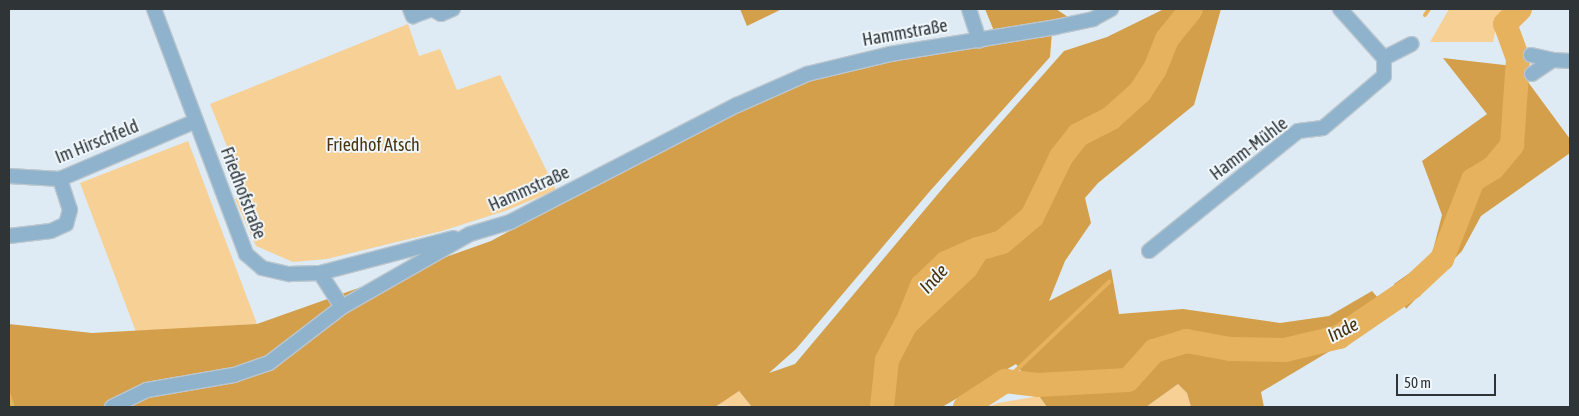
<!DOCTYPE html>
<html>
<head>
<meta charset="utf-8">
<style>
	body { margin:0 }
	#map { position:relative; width:1579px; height:416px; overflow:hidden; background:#deebf4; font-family:"Asap Condensed",sans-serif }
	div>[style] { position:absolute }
	.green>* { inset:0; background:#f7d095 }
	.forest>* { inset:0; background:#d39f4a }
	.stream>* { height:4px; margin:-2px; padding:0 2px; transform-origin:2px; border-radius:2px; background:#e7b25e }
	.river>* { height:24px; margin:-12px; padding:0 12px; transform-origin:12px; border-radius:12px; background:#e7b25e }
	.roads { filter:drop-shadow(1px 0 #bbc6ce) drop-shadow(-1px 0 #bbc6ce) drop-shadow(0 1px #bbc6ce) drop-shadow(0 -1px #bbc6ce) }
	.minor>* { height:14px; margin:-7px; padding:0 7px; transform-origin:7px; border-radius:7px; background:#8fb3cc }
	span { translate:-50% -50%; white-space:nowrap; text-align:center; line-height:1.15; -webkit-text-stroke:4px #f0f8fd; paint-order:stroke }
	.street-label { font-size:18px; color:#2f3437 }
	.park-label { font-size:18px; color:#4b3511 }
	.water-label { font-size:19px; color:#48320d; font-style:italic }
	.frame { position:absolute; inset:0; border:10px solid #2f3437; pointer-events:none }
	.scale { position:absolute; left:1396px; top:374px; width:100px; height:22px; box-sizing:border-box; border:2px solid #2f3437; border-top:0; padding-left:6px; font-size:15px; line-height:18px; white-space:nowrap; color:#2f3437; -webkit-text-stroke:4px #f0f8fd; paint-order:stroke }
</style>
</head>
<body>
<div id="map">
	<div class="green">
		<i style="clip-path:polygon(1449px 9px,1513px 9px,1497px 22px,1493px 42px,1430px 42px)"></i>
		<i style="clip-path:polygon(408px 24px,419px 56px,440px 49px,457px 90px,500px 75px,556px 190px,505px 211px,442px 231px,327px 259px,293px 262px,256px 246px,235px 199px,246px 194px,210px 104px)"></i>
		<i style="clip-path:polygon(188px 141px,257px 324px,136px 332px,80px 183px)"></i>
		<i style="clip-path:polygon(1178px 384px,1187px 393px,1191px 407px,1146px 407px)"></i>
		<i style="clip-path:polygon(739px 391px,752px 407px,713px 405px)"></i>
		<i style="clip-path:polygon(1039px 396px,1047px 407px,988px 407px,998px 403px)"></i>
	</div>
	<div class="forest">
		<i style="clip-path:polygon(740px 9px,782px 9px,747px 26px)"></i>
		<i style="clip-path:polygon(985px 9px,1056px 9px,1071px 19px,994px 31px)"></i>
		<i style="clip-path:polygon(1164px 9px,1221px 9px,1194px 105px,1098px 183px,1085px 198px,1091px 223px,1065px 261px,1049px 301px,1111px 269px,1119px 314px,1183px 309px,1280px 323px,1329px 316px,1372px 291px,1392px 314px,1261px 392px,1264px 407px,1191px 407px,1187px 393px,1178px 384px,1146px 407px,1047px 407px,1016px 364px,942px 407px,752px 407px,739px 391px,715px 407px,9px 407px,9px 324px,92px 333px,257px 324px,491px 241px,704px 127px,796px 86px,838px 72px,936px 51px,1052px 32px,1050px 57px,930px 191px,796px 349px,769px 373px,795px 364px,948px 182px,1064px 51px,1107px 37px)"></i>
		<i style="clip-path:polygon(1443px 58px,1531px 68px,1528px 82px,1570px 139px,1570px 153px,1481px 216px,1462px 251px,1406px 309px,1394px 284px,1431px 258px,1442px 215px,1422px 161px,1487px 114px)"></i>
	</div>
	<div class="stream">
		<i style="left:1425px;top:15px;width:7px;rotate:-56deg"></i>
		<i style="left:1005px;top:381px;width:144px;rotate:-43.6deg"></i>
		<i style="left:9px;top:395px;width:13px;rotate:72deg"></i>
	</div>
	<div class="river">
		<i style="left:909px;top:318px;width:35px;rotate:-68deg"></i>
		<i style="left:922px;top:286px;width:33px;rotate:-44deg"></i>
		<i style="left:946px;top:263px;width:35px;rotate:-24deg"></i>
		<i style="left:882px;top:407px;width:47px;rotate:-83.9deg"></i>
		<i style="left:887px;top:360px;width:41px;rotate:-62.2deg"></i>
		<i style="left:906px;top:324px;width:82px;rotate:-43deg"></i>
		<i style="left:966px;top:268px;width:22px;rotate:-58deg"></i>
		<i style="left:978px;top:249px;width:25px;rotate:-16deg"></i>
		<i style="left:1002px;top:242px;width:39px;rotate:-40deg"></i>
		<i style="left:1032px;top:217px;width:67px;rotate:-64.2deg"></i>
		<i style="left:1061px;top:157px;width:28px;rotate:-52deg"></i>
		<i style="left:1078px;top:135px;width:37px;rotate:-27deg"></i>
		<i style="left:1111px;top:118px;width:39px;rotate:-42deg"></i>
		<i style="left:1140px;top:92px;width:27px;rotate:-57deg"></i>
		<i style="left:1155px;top:69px;width:32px;rotate:-68deg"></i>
		<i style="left:1167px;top:39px;width:38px;rotate:-51deg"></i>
		<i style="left:965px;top:407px;width:48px;rotate:-33deg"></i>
		<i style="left:1005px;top:381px;width:32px;rotate:7deg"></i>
		<i style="left:1037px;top:385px;width:91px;rotate:-3.1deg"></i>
		<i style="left:1128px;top:380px;width:39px;rotate:-48deg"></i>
		<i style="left:1154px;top:351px;width:34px;rotate:-17deg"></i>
		<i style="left:1186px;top:341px;width:45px;rotate:10.3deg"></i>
		<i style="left:1230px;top:349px;width:55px;rotate:1deg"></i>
		<i style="left:1285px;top:350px;width:56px;rotate:-13.5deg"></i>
		<i style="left:1339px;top:337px;width:88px;rotate:-34.4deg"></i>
		<i style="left:1412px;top:287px;width:41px;rotate:-43deg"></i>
		<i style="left:1442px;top:259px;width:85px;rotate:-68.6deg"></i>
		<i style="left:1473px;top:180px;width:23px;rotate:-31deg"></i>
		<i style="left:1493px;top:168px;width:30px;rotate:-50deg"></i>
		<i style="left:1512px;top:145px;width:86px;rotate:-86deg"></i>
		<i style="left:1518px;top:59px;width:37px;rotate:-110deg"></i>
		<i style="left:1505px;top:24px;width:21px;rotate:-45deg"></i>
	</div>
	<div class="roads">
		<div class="minor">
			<i style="left:154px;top:9px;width:262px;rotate:69.4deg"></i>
			<i style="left:246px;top:254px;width:21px;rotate:41deg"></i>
			<i style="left:262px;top:268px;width:28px;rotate:13deg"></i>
			<i style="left:289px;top:274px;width:31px;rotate:-2deg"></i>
			<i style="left:320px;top:273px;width:138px;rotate:-14.7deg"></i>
			<i style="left:410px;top:9px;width:8px;rotate:67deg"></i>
			<i style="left:413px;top:16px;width:20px;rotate:-20deg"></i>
			<i style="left:432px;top:9px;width:10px;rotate:29deg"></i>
			<i style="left:441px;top:14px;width:13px;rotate:-23deg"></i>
			<i style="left:969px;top:9px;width:33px;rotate:72deg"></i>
			<i style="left:1531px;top:55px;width:23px;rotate:13deg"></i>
			<i style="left:1384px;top:58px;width:31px;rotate:-27deg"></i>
			<i style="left:1532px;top:74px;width:25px;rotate:-34deg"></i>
			<i style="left:1553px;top:60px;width:17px;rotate:3deg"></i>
			<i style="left:9px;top:176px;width:51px;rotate:3.4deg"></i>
			<i style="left:60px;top:179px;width:148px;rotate:-23.1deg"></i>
			<i style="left:9px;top:236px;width:42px;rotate:-6.8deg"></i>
			<i style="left:51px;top:231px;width:17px;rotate:-25deg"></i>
			<i style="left:66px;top:224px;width:15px;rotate:-74deg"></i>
			<i style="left:70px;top:210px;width:33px;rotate:-108deg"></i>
			<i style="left:1149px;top:251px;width:191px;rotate:-38.8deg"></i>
			<i style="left:1298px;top:131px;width:25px;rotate:-7deg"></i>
			<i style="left:1323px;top:128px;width:80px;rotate:-40.4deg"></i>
			<i style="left:1384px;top:76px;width:18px;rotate:-90deg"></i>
			<i style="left:1384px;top:58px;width:66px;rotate:-131.9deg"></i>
			<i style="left:320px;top:273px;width:40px;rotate:57.1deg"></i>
			<i style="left:112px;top:407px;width:39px;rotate:-26deg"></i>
			<i style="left:147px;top:390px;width:88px;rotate:-9.8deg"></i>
			<i style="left:234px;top:375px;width:37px;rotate:-19deg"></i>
			<i style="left:269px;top:363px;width:92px;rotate:-37.5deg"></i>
			<i style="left:342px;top:307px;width:147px;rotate:-29.7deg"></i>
			<i style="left:470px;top:234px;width:42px;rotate:-16.7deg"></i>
			<i style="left:510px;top:222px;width:255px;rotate:-27.3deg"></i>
			<i style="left:737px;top:105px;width:77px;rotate:-23.9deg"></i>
			<i style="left:807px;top:74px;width:85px;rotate:-13.5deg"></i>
			<i style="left:890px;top:54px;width:168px;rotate:-9.2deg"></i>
			<i style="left:1056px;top:27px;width:38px;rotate:-12deg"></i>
			<i style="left:1093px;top:19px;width:21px;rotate:-29deg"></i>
		</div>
	</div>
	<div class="street-label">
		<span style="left:905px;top:33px;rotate:-10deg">Hammstraße</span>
		<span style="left:97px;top:142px;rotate:-22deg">Im Hirschfeld</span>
		<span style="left:1249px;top:149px;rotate:-37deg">Hamm-Mühle</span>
		<span style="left:529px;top:189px;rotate:-24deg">Hammstraße</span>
		<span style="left:243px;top:193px;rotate:69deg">Friedhofstraße</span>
	</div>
	<div class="park-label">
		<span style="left:373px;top:145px">Friedhof Atsch</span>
	</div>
	<div class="water-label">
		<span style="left:934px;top:279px;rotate:-47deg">Inde</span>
		<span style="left:1343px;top:330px;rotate:-27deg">Inde</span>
	</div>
	<div class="frame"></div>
	<div class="scale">50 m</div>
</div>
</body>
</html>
